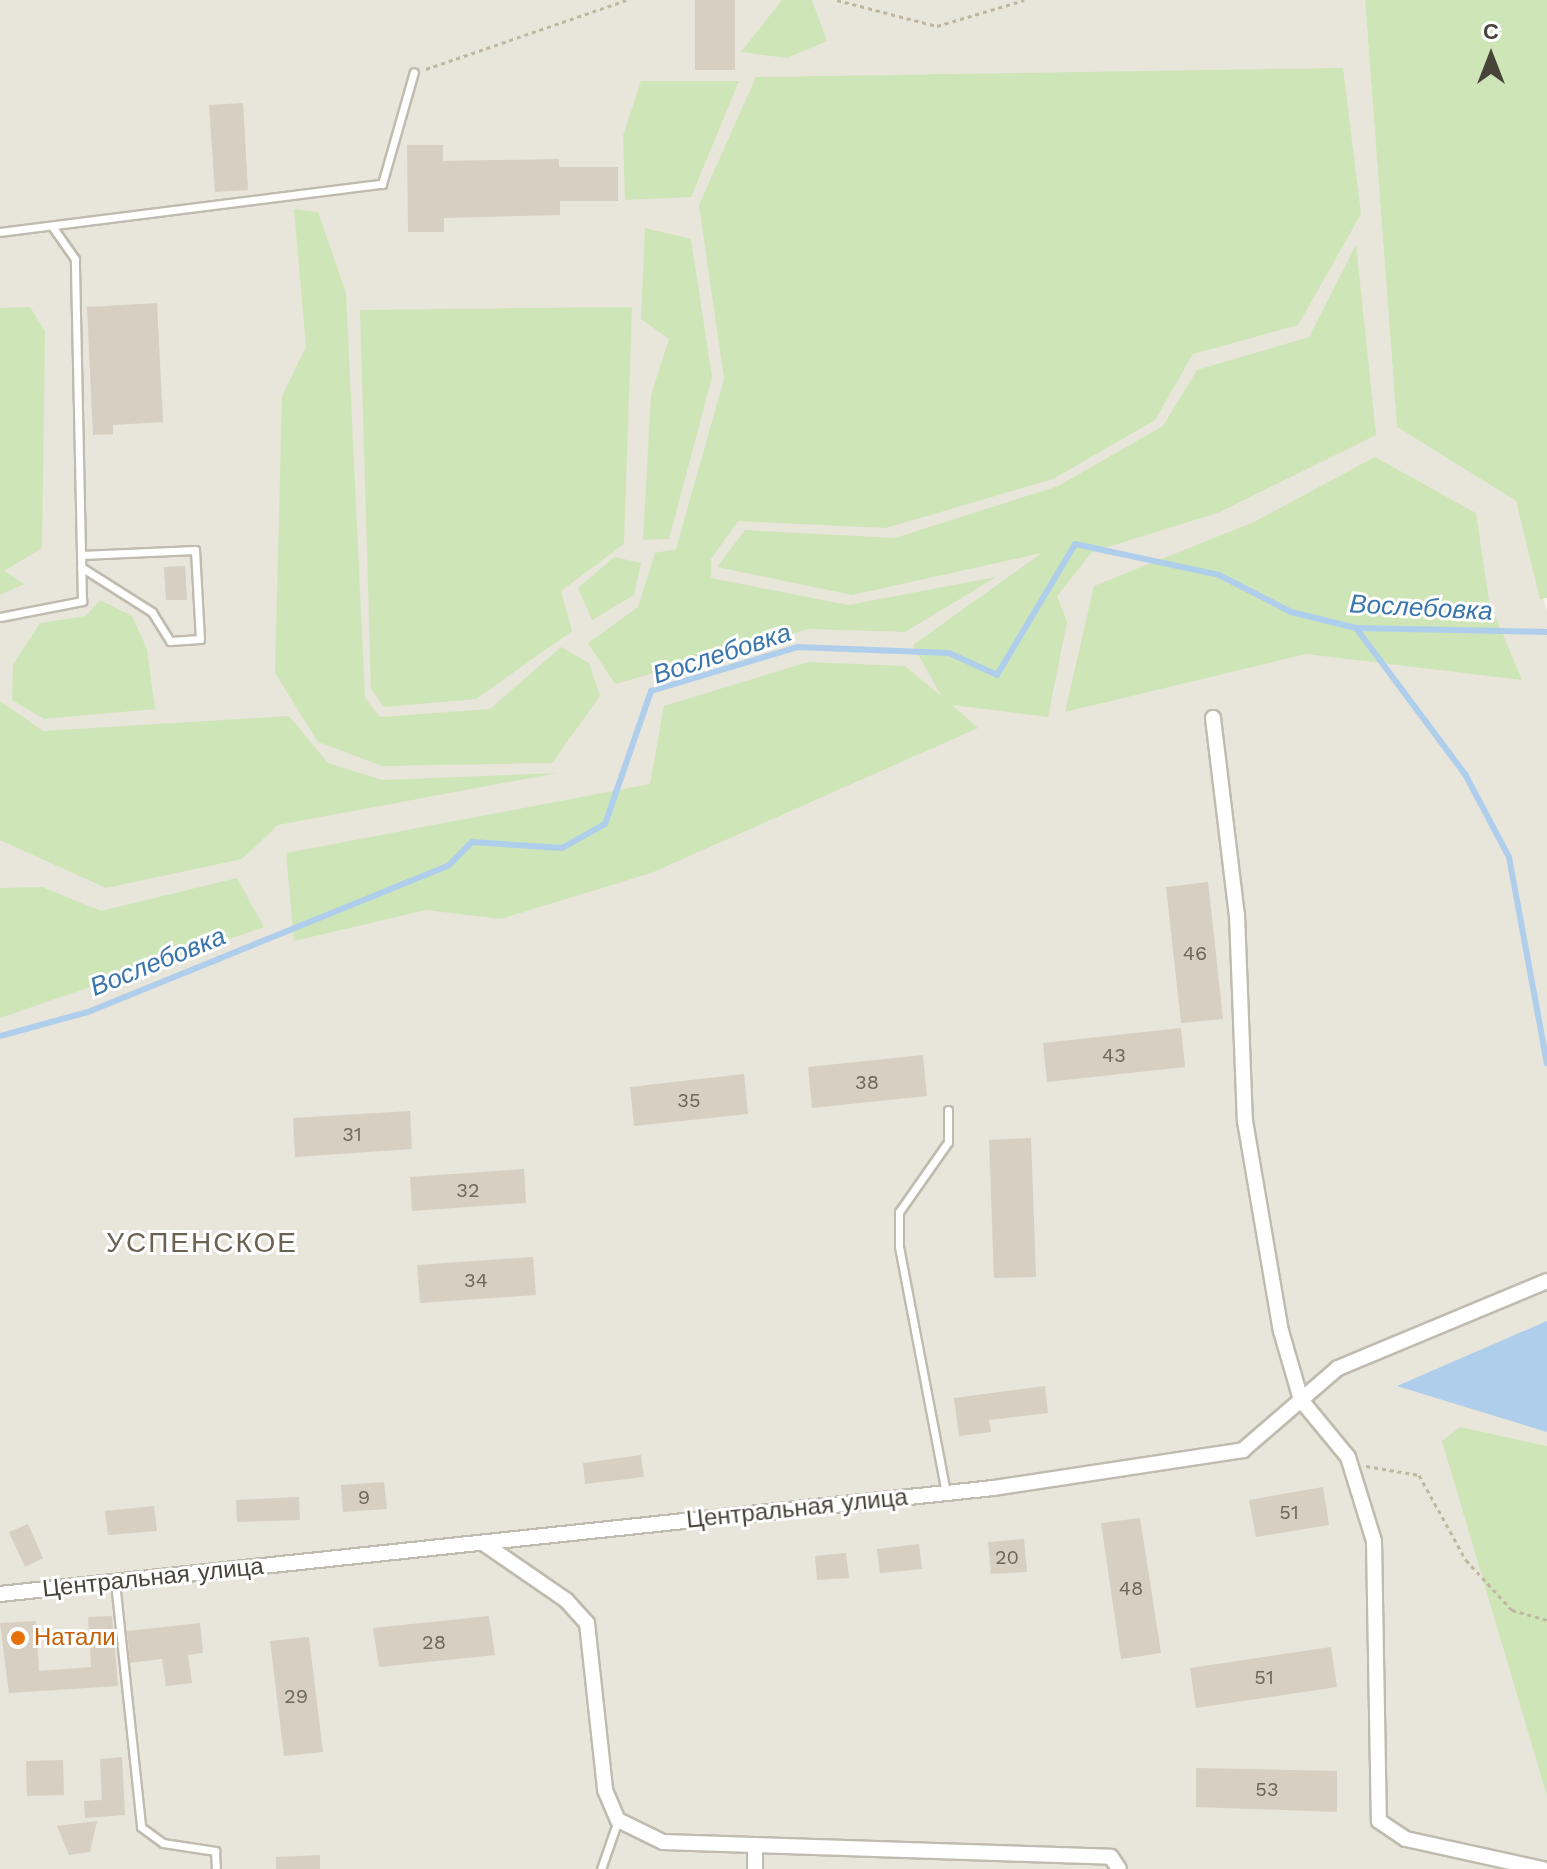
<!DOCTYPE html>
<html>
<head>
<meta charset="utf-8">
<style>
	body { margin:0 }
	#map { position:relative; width:1547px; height:1869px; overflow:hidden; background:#f5f2ec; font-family:"Work Sans",sans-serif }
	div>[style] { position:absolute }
	.residential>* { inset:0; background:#e8e5da }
	.green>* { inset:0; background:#cee5b8 }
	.water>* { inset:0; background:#aeceec }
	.stream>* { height:6px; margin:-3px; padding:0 3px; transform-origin:3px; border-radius:3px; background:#aeceec }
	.building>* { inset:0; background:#d6cfc2 }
	.path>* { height:3px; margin-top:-1.5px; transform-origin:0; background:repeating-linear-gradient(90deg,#c0b7a1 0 4px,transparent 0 8px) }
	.roads { filter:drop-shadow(2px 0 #c0bbaf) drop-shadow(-2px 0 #c0bbaf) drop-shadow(0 2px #c0bbaf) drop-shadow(0 -2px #c0bbaf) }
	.service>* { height:7px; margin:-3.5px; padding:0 3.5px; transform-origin:3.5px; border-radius:3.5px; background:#fff }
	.minor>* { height:14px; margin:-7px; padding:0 7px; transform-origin:7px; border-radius:7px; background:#fff }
	.dots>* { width:22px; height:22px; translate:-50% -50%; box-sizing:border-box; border:4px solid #fff; border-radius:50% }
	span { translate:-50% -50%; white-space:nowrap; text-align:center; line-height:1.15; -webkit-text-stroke:6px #fff; paint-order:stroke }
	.number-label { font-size:20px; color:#6c675c }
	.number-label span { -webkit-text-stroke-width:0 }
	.street-label { font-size:24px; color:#49443a }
	.food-label { font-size:24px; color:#c56008 }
	.left { translate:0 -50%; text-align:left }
	.water-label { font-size:26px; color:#3a75ad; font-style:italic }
	.quarter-label { font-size:28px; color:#6b6252; letter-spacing:2px }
	.north { position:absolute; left:1451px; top:16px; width:80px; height:80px; -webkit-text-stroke:6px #fff; paint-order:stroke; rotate:0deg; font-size:22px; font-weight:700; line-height:32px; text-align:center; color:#49443a }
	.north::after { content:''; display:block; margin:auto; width:28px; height:36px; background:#49443a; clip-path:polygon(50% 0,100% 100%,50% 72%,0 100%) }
</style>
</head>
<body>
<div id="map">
	<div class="residential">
		<i style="clip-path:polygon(0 0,1365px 0,1397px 427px,1516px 501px,1547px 612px,1547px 1869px,0 1869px)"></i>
	</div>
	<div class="green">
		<i style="clip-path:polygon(782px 0,812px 0,827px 41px,787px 58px,741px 52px)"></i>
		<i style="clip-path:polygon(1365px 0,1547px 0,1547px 598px,1540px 599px,1516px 501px,1397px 427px)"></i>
		<i style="clip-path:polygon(1343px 68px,1361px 214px,1298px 325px,1193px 354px,1155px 420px,1053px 479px,886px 528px,738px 521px,711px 559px,711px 578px,848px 605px,996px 577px,905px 632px,809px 629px,615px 684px,588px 643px,638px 607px,655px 553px,676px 549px,724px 379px,699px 205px,756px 77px)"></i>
		<i style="clip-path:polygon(641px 81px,739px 81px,691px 197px,625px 200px,623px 136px)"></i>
		<i style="clip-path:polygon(294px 209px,318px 212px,346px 293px,365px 698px,380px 717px,490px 709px,561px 647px,589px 663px,600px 696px,552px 763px,382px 766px,318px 742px,275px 673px,282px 396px,306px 347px)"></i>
		<i style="clip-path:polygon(645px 228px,691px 239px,712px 377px,669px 539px,643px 540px,651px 395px,669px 339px,641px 319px)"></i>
		<i style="clip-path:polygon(1356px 245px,1376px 435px,1220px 512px,1092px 552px,1057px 596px,1067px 622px,1048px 717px,952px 705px,978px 728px,651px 873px,501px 919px,426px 910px,294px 941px,286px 853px,650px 784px,664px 706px,808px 662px,905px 666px,942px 697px,913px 645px,1042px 553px,852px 595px,717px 567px,745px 530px,895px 538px,1058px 486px,1163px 426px,1197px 370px,1309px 337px)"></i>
		<i style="clip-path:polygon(30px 307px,45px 331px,42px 548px,4px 571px,24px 584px,0 595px,0 308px)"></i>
		<i style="clip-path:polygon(632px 307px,624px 544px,561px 591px,572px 631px,476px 699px,384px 707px,371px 689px,360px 310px)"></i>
		<i style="clip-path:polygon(1375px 457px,1476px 513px,1489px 601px,1522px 680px,1306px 654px,1065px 712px,1094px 586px,1254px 522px)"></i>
		<i style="clip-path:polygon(614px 557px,641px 563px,634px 595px,592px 620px,578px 588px)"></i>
		<i style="clip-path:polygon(100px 600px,132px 616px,147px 649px,155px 709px,44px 719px,12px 700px,13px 664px,40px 623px,86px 616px)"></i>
		<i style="clip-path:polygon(0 701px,43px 731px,289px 716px,328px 763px,382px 780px,557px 773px,278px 825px,242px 859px,106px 888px,0 840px)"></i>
		<i style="clip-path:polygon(237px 878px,264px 927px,0 1018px,0 888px,42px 887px,101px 911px)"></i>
		<i style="clip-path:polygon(1460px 1427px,1547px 1446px,1547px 1796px,1442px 1441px)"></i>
	</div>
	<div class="water">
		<i style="clip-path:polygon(1547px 1321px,1547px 1432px,1397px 1386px)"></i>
	</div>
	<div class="stream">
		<i style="left:1356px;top:628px;width:182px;rotate:53.3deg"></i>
		<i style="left:1465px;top:774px;width:94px;rotate:62.1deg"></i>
		<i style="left:1509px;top:857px;width:210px;rotate:79.6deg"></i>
		<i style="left:0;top:1036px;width:91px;rotate:-15.3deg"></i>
		<i style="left:88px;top:1012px;width:388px;rotate:-22.1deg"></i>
		<i style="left:448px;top:866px;width:34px;rotate:-45deg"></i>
		<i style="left:472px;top:842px;width:90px;rotate:3.8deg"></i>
		<i style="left:562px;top:848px;width:49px;rotate:-29.2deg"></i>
		<i style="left:605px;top:824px;width:141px;rotate:-70.9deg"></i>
		<i style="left:651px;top:691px;width:153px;rotate:-16.7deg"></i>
		<i style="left:798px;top:647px;width:151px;rotate:2.3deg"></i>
		<i style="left:949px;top:653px;width:53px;rotate:24.6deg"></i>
		<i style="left:997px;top:675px;width:152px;rotate:-59.2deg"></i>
		<i style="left:1075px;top:544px;width:147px;rotate:12.1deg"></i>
		<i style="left:1219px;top:575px;width:81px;rotate:27.2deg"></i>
		<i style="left:1291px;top:612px;width:67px;rotate:13.8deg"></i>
		<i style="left:1356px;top:628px;width:191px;rotate:1.2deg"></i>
	</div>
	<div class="building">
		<i style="clip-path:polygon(695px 0,735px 0,735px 70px,695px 70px)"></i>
		<i style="clip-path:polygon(243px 103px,248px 190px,215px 192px,209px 105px)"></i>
		<i style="clip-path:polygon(407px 145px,443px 145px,443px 161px,559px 159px,559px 167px,618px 167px,618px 201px,560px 201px,560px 215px,444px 218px,444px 232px,408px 232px)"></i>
		<i style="clip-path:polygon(157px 303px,163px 422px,113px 425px,113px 434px,93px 435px,87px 307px)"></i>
		<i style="clip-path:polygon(185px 566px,187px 600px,166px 600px,164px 567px)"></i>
		<i style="clip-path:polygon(1208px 882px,1223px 1019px,1181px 1023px,1166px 887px)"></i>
		<i style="clip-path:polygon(1181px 1028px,1185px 1067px,1047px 1082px,1043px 1043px)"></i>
		<i style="clip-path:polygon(923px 1055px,927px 1096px,812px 1108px,808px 1067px)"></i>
		<i style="clip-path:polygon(744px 1074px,748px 1114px,634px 1126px,630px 1087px)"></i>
		<i style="clip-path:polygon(410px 1111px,412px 1149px,295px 1157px,293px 1118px)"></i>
		<i style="clip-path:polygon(1031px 1138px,1036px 1277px,994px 1278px,989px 1140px)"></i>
		<i style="clip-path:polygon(524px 1169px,526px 1203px,412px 1211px,410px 1177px)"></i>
		<i style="clip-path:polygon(533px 1257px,536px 1295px,420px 1303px,417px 1265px)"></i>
		<i style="clip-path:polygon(1045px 1386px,1048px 1413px,989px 1420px,991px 1432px,959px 1436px,954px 1398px)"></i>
		<i style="clip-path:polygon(641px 1455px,644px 1477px,585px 1484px,583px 1463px)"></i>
		<i style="clip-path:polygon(384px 1482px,387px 1509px,343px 1512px,341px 1485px)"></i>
		<i style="clip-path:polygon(1323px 1487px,1329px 1525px,1256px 1537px,1249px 1500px)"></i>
		<i style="clip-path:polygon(299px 1497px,300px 1520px,237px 1522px,236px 1500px)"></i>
		<i style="clip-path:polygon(154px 1506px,157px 1531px,108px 1535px,105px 1511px)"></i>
		<i style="clip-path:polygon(1140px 1518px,1161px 1653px,1121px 1659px,1101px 1523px)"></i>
		<i style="clip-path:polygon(28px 1524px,43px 1558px,25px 1567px,9px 1532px)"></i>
		<i style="clip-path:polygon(1024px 1539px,1027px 1572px,991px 1574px,988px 1542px)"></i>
		<i style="clip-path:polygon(919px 1544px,922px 1569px,880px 1573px,877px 1549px)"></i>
		<i style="clip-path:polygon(846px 1553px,849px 1578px,817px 1580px,815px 1556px)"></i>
		<i style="clip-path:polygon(112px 1616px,118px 1686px,9px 1693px,0 1623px,36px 1621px,39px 1671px,91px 1667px,88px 1617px)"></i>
		<i style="clip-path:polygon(489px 1616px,495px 1655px,379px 1667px,373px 1628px)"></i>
		<i style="clip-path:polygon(200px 1623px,203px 1653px,188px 1655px,192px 1683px,166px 1686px,162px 1659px,130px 1663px,127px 1631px)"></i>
		<i style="clip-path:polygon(309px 1637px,323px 1752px,284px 1756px,270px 1641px)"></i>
		<i style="clip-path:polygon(1331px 1647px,1337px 1687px,1196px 1708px,1190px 1668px)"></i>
		<i style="clip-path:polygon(122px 1757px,125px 1815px,85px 1818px,84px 1801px,102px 1800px,100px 1759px)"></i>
		<i style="clip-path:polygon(63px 1760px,64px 1795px,27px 1796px,26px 1761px)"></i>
		<i style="clip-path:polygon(1196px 1768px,1337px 1771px,1337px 1812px,1196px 1807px)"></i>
		<i style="clip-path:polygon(97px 1821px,90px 1852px,69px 1855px,57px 1826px)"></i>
		<i style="clip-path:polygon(320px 1855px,320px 1869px,276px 1869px,276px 1857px)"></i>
	</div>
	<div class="path">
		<i style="left:837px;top:0;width:103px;rotate:14.6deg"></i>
		<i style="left:937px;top:26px;width:91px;rotate:-16.6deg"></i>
		<i style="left:426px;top:69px;width:212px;rotate:-19deg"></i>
		<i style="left:1366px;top:1466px;width:54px;rotate:9.6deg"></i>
		<i style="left:1419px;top:1475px;width:97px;rotate:61.1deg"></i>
		<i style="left:1466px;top:1560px;width:68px;rotate:47.4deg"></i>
		<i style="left:1512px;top:1610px;width:36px;rotate:16deg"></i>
	</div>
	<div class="roads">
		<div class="service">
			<i style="left:0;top:232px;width:385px;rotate:-7.2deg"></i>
			<i style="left:382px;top:184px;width:116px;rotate:-74.1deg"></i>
			<i style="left:81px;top:555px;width:114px;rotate:-2.5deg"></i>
			<i style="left:195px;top:550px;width:89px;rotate:86.8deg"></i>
			<i style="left:200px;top:639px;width:30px;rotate:176deg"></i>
			<i style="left:170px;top:641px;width:34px;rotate:-122deg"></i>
			<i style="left:152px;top:612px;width:84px;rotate:-147.6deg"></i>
			<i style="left:0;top:617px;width:84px;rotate:-11deg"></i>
			<i style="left:82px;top:601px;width:342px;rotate:-91.2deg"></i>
			<i style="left:75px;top:259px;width:39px;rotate:-125deg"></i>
			<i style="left:946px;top:1493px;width:251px;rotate:-100.8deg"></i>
			<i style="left:899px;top:1246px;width:34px;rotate:-90deg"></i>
			<i style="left:899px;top:1212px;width:85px;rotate:-55deg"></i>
			<i style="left:948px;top:1142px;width:32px;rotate:-90deg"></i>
			<i style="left:115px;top:1582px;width:246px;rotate:83.9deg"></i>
			<i style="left:141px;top:1827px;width:27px;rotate:36deg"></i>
			<i style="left:163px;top:1843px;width:53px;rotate:8.7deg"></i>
			<i style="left:215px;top:1851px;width:18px;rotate:87deg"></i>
			<i style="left:601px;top:1869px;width:52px;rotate:-70.9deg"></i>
		</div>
		<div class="minor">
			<i style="left:1213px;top:718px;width:198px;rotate:83.1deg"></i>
			<i style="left:1237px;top:915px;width:206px;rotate:87.8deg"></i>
			<i style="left:1245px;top:1121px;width:213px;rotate:80.3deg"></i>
			<i style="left:1281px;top:1331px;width:72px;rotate:73.8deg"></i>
			<i style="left:1301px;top:1400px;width:74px;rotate:50.5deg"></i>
			<i style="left:1348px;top:1457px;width:88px;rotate:72.8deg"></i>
			<i style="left:1374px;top:1541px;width:280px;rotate:89deg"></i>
			<i style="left:1379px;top:1821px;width:32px;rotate:34deg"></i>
			<i style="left:1406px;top:1839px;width:140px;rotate:12.4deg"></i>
			<i style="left:483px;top:1543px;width:101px;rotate:34.5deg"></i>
			<i style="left:566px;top:1600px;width:31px;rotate:48deg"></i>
			<i style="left:587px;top:1623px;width:168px;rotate:83.8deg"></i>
			<i style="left:605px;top:1790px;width:33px;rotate:67deg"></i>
			<i style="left:618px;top:1820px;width:50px;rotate:26.1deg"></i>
			<i style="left:663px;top:1842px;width:448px;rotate:1.9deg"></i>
			<i style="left:1111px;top:1857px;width:14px;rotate:56deg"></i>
			<i style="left:0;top:1594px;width:999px;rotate:-6.09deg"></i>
			<i style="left:993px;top:1488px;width:253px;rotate:-8.6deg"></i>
			<i style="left:1243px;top:1450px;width:125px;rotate:-40.8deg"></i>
			<i style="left:1338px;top:1368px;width:226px;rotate:-22.6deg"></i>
			<i style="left:755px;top:1845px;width:24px;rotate:90deg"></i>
		</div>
	</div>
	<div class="dots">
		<i style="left:18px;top:1638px;background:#e8710a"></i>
	</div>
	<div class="number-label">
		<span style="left:1195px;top:953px">46</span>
		<span style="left:1114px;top:1055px">43</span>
		<span style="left:867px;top:1082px">38</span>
		<span style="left:689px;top:1100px">35</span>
		<span style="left:352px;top:1134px">31</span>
		<span style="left:468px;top:1190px">32</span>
		<span style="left:476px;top:1280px">34</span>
		<span style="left:364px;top:1497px">9</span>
		<span style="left:1289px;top:1512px">51</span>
		<span style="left:1007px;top:1557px">20</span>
		<span style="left:1131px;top:1588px">48</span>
		<span style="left:434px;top:1642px">28</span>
		<span style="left:1264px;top:1677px">51</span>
		<span style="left:296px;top:1696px">29</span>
		<span style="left:1267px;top:1789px">53</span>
	</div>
	<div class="street-label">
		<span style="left:797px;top:1509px;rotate:-6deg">Центральная улица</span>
		<span style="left:153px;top:1578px;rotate:-6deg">Центральная улица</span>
	</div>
	<div class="food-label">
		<span class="left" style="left:34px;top:1638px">Натали</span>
	</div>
	<div class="water-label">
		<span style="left:1421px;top:608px;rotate:3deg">Вослебовка</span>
		<span style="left:722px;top:654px;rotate:-18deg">Вослебовка</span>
		<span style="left:158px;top:962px;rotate:-22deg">Вослебовка</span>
	</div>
	<div class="quarter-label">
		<span style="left:202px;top:1243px">УСПЕНСКОЕ</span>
	</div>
	<div class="north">С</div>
</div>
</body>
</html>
